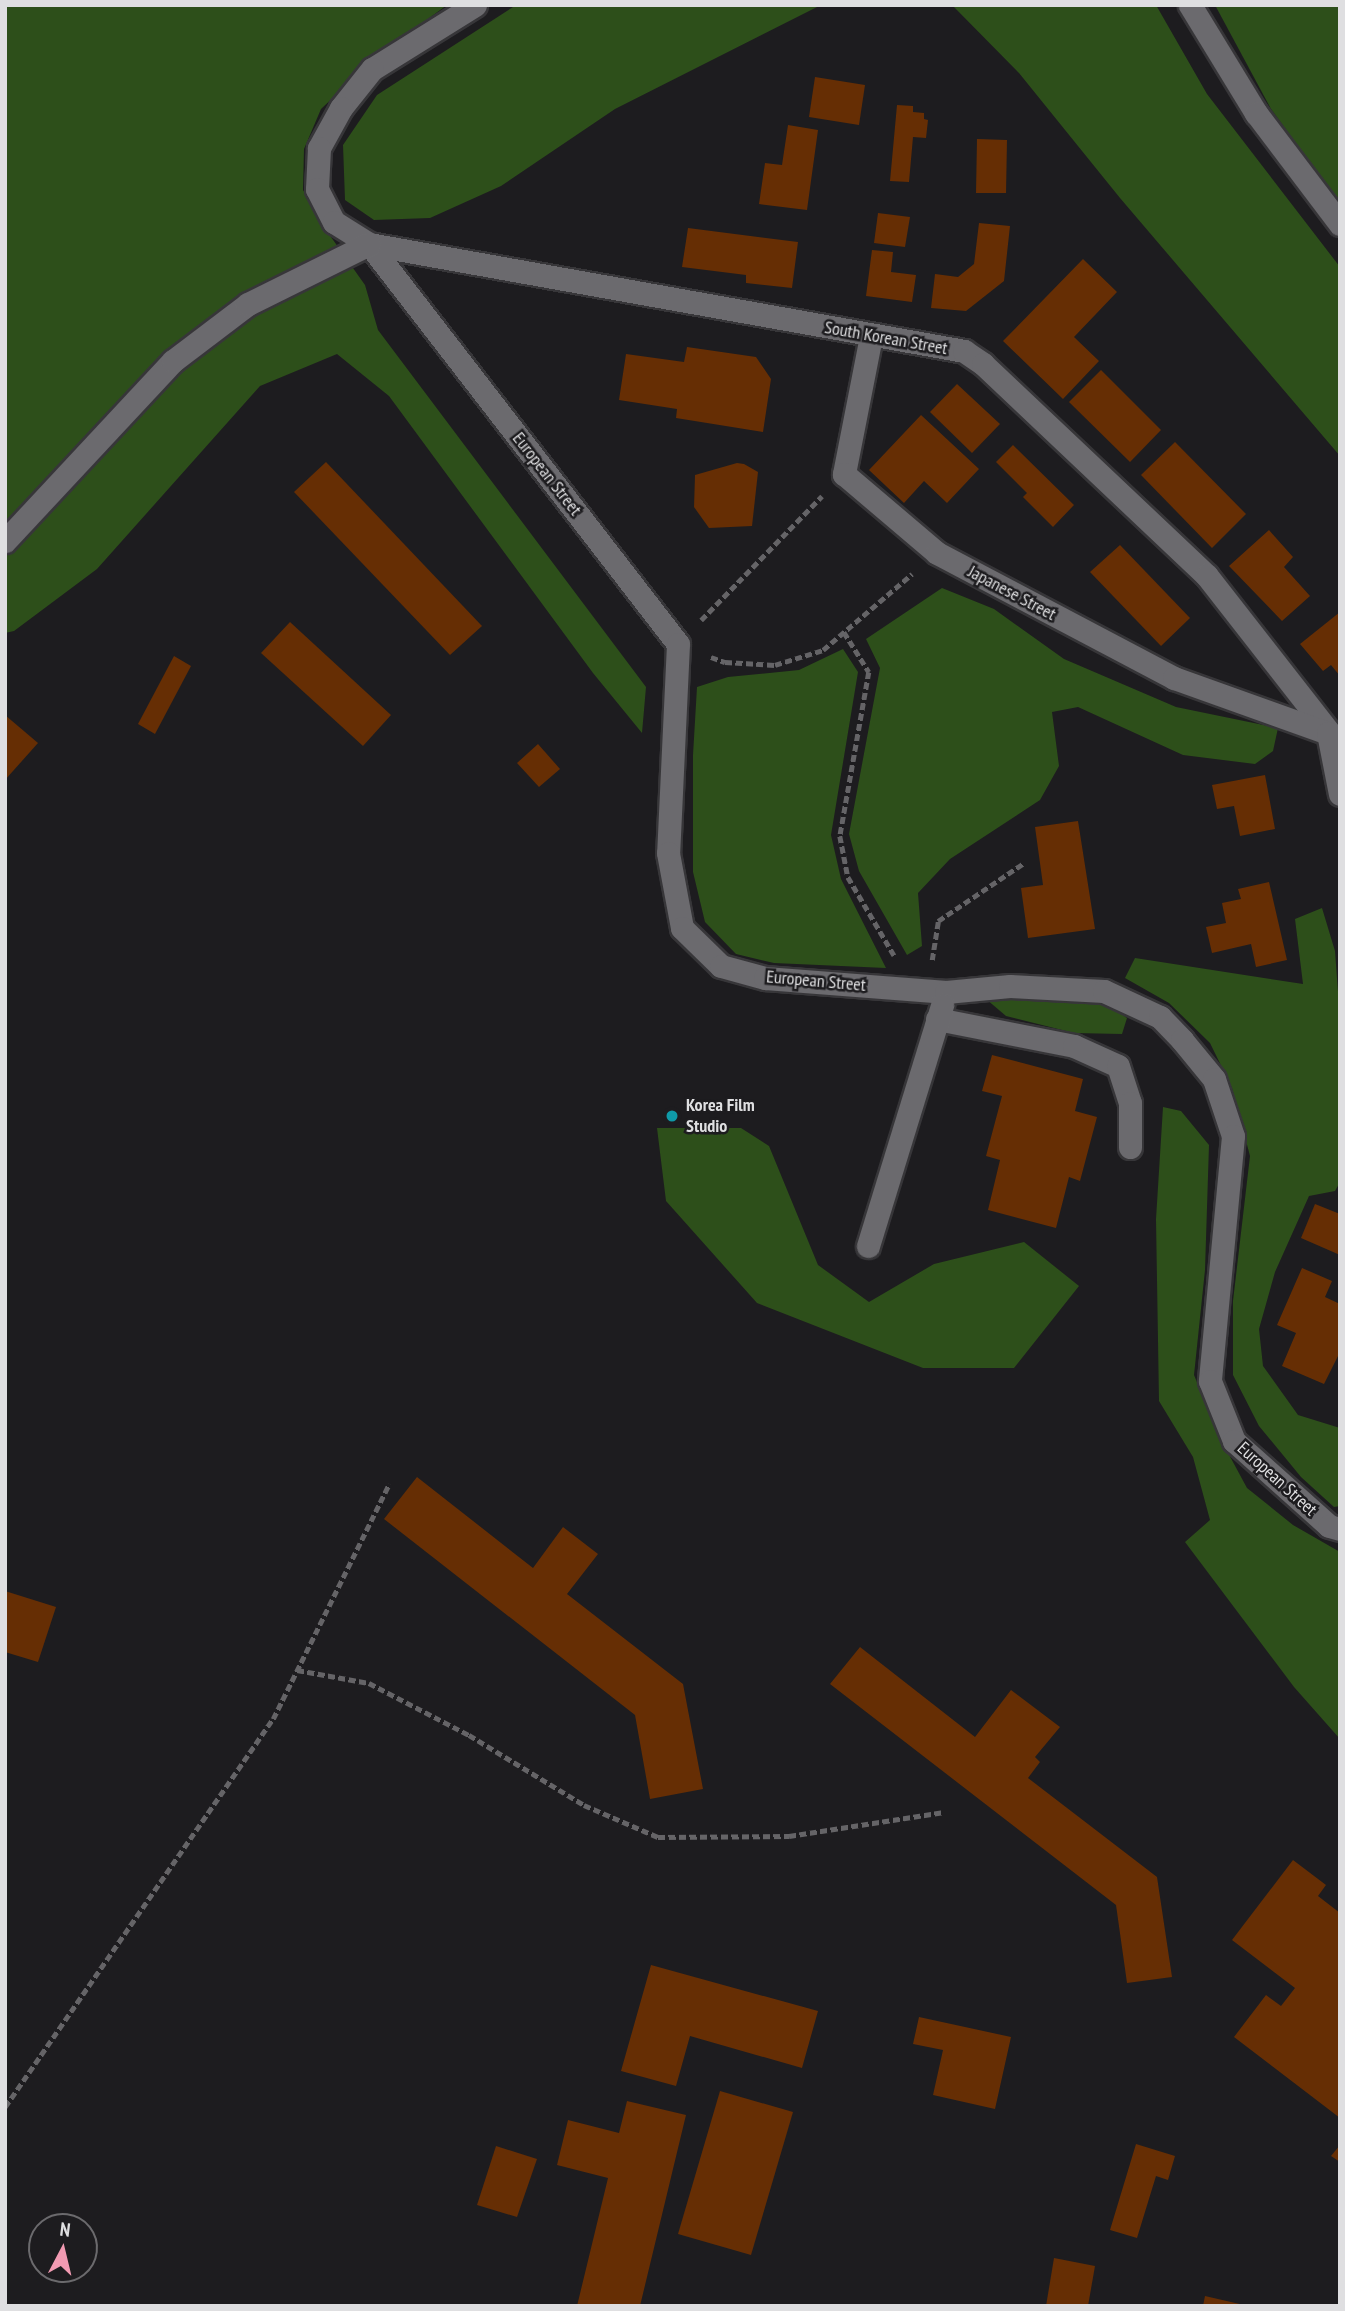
<!DOCTYPE html>
<html>
<head>
<meta charset="utf-8">
<style>
	body { margin:0 }
	#map { position:relative; width:1345px; height:2311px; overflow:hidden; background:#1d1c1f; font-family:"PT Sans Narrow",sans-serif }
	div>[style] { position:absolute }
	.green>* { inset:0; background:#2d4f1a }
	.building>* { inset:0; background:#662e04 }
	.path>* { height:4.5px; margin-top:-2.25px; transform-origin:0; background:repeating-linear-gradient(90deg,#656467 0 7px,transparent 0 10.5px) }
	.roads { filter:drop-shadow(2px 0 #373639) drop-shadow(-2px 0 #373639) drop-shadow(0 2px #373639) drop-shadow(0 -2px #373639) }
	.service>* { height:23px; margin:-11.5px; padding:0 11.5px; transform-origin:11.5px; border-radius:11.5px; background:#6b6a6e }
	.dots>* { width:19px; height:19px; translate:-50% -50%; box-sizing:border-box; border:4px solid #1d1c1f; border-radius:50% }
	span { translate:-50% -50%; white-space:nowrap; text-align:center; line-height:1.15; -webkit-text-stroke:5px #1d1c1f; paint-order:stroke }
	.street-label { font-size:18px; color:#dfdfe1 }
	.poi-label { font-size:18px; color:#dfdfe1; font-weight:700 }
	.left { translate:0 -50%; text-align:left }
	.frame { position:absolute; inset:0; border:7px solid #dfdfe1; pointer-events:none }
	.north { position:absolute; left:28px; top:2213px; width:70px; height:70px; box-sizing:border-box; background:#1d1c1f; border:2px solid #6b6a6d; border-radius:50%; rotate:7deg; font-size:19px; font-weight:700; line-height:28px; text-align:center; color:#dfdfe1 }
	.north::after { content:''; display:block; margin:auto; width:24px; height:32px; background:#f19ab2; clip-path:polygon(50% 0,100% 100%,50% 72%,0 100%) }
</style>
</head>
<body>
<div id="map">
	<div class="green">
		<i style="clip-path:polygon(5px 5px,447px 5px,376px 57px,321px 109px,304px 149px,303px 190px,331px 237px,365px 285px,378px 330px,646px 687px,642px 733px,593px 673px,389px 396px,337px 354px,260px 386px,97px 569px,14px 631px,5px 633px)"></i>
		<i style="clip-path:polygon(516px 5px,821px 5px,615px 109px,501px 186px,430px 218px,374px 220px,345px 200px,343px 145px,377px 95px)"></i>
		<i style="clip-path:polygon(952px 5px,1156px 5px,1207px 94px,1340px 267px,1340px 456px,1120px 198px,1019px 73px)"></i>
		<i style="clip-path:polygon(1215px 5px,1340px 5px,1340px 204px,1271px 109px)"></i>
		<i style="clip-path:polygon(942px 588px,994px 609px,1064px 659px,1176px 707px,1278px 728px,1273px 751px,1255px 764px,1183px 755px,1078px 707px,1052px 712px,1059px 766px,1040px 800px,950px 859px,918px 893px,922px 946px,907px 955px,859px 871px,849px 834px,880px 668px,866px 639px)"></i>
		<i style="clip-path:polygon(843px 649px,858px 672px,831px 835px,841px 879px,886px 968px,774px 963px,736px 954px,705px 922px,693px 872px,693px 755px,697px 687px,728px 677px,799px 670px)"></i>
		<i style="clip-path:polygon(1322px 908px,1335px 951px,1340px 1019px,1340px 1182px,1335px 1191px,1309px 1196px,1275px 1272px,1259px 1329px,1263px 1366px,1298px 1415px,1340px 1428px,1340px 1506px,1334px 1507px,1301px 1477px,1259px 1426px,1233px 1375px,1233px 1301px,1250px 1156px,1232px 1088px,1210px 1043px,1169px 1003px,1125px 978px,1135px 958px,1303px 984px,1295px 919px)"></i>
		<i style="clip-path:polygon(1052px 996px,1108px 1004px,1127px 1018px,1122px 1034px,1074px 1033px,1006px 1016px,986px 999px)"></i>
		<i style="clip-path:polygon(1163px 1107px,1181px 1111px,1209px 1145px,1205px 1270px,1194px 1375px,1220px 1438px,1247px 1488px,1293px 1525px,1340px 1552px,1340px 1739px,1294px 1687px,1185px 1542px,1210px 1520px,1193px 1457px,1159px 1401px,1156px 1219px)"></i>
		<i style="clip-path:polygon(657px 1128px,741px 1128px,769px 1146px,818px 1265px,869px 1302px,934px 1264px,1024px 1242px,1079px 1286px,1014px 1368px,923px 1368px,757px 1303px,666px 1201px)"></i>
	</div>
	<div class="building">
		<i style="clip-path:polygon(815px 77px,865px 85px,859px 125px,809px 117px)"></i>
		<i style="clip-path:polygon(897px 105px,913px 106px,913px 112px,924px 113px,924px 119px,928px 120px,926px 138px,913px 137px,909px 182px,890px 181px)"></i>
		<i style="clip-path:polygon(788px 125px,818px 130px,807px 210px,759px 204px,765px 163px,782px 165px)"></i>
		<i style="clip-path:polygon(977px 139px,1007px 140px,1006px 193px,976px 193px)"></i>
		<i style="clip-path:polygon(878px 213px,910px 217px,905px 247px,874px 243px)"></i>
		<i style="clip-path:polygon(979px 223px,1010px 226px,1004px 281px,966px 311px,931px 308px,935px 274px,958px 277px,974px 264px)"></i>
		<i style="clip-path:polygon(688px 228px,798px 242px,792px 288px,746px 283px,746px 275px,682px 267px)"></i>
		<i style="clip-path:polygon(872px 250px,893px 252px,891px 272px,916px 275px,912px 302px,866px 296px)"></i>
		<i style="clip-path:polygon(1083px 259px,1117px 292px,1074px 337px,1099px 361px,1063px 399px,1003px 341px)"></i>
		<i style="clip-path:polygon(687px 347px,756px 357px,771px 379px,763px 432px,676px 418px,677px 409px,619px 400px,626px 354px,684px 362px)"></i>
		<i style="clip-path:polygon(1101px 370px,1161px 430px,1130px 462px,1069px 402px)"></i>
		<i style="clip-path:polygon(957px 384px,1000px 424px,972px 453px,930px 412px)"></i>
		<i style="clip-path:polygon(921px 415px,979px 469px,947px 503px,924px 481px,904px 503px,869px 470px)"></i>
		<i style="clip-path:polygon(1175px 442px,1246px 514px,1212px 548px,1141px 475px)"></i>
		<i style="clip-path:polygon(1013px 445px,1074px 505px,1053px 527px,1023px 497px,1027px 493px,996px 462px)"></i>
		<i style="clip-path:polygon(326px 462px,482px 626px,450px 655px,294px 492px)"></i>
		<i style="clip-path:polygon(737px 463px,744px 464px,758px 472px,752px 526px,709px 528px,694px 507px,695px 475px)"></i>
		<i style="clip-path:polygon(1269px 530px,1293px 557px,1284px 567px,1310px 596px,1282px 621px,1229px 566px)"></i>
		<i style="clip-path:polygon(1120px 545px,1190px 618px,1161px 646px,1090px 572px)"></i>
		<i style="clip-path:polygon(1340px 612px,1340px 676px,1331px 665px,1323px 671px,1300px 644px)"></i>
		<i style="clip-path:polygon(290px 622px,391px 715px,363px 746px,261px 653px)"></i>
		<i style="clip-path:polygon(174px 656px,191px 666px,155px 734px,138px 724px)"></i>
		<i style="clip-path:polygon(5px 715px,38px 743px,5px 780px)"></i>
		<i style="clip-path:polygon(538px 744px,560px 769px,539px 787px,517px 763px)"></i>
		<i style="clip-path:polygon(1265px 775px,1275px 829px,1240px 836px,1234px 806px,1217px 809px,1212px 785px)"></i>
		<i style="clip-path:polygon(1078px 821px,1095px 929px,1028px 938px,1021px 888px,1043px 885px,1035px 827px)"></i>
		<i style="clip-path:polygon(1269px 882px,1287px 960px,1256px 967px,1251px 944px,1212px 953px,1206px 927px,1226px 923px,1222px 903px,1241px 899px,1238px 889px)"></i>
		<i style="clip-path:polygon(992px 1055px,1083px 1079px,1075px 1111px,1097px 1117px,1080px 1181px,1069px 1177px,1056px 1228px,988px 1210px,1000px 1160px,986px 1156px,1002px 1096px,982px 1091px)"></i>
		<i style="clip-path:polygon(1315px 1204px,1340px 1214px,1340px 1255px,1301px 1238px)"></i>
		<i style="clip-path:polygon(1302px 1268px,1332px 1281px,1325px 1297px,1340px 1304px,1340px 1352px,1324px 1384px,1282px 1366px,1296px 1333px,1277px 1325px)"></i>
		<i style="clip-path:polygon(417px 1477px,533px 1568px,563px 1527px,598px 1554px,567px 1594px,683px 1684px,703px 1789px,650px 1799px,635px 1715px,384px 1519px)"></i>
		<i style="clip-path:polygon(5px 1591px,56px 1607px,38px 1662px,5px 1652px)"></i>
		<i style="clip-path:polygon(860px 1647px,975px 1737px,1011px 1690px,1060px 1727px,1035px 1757px,1040px 1762px,1028px 1778px,1157px 1877px,1172px 1977px,1127px 1983px,1116px 1905px,830px 1684px)"></i>
		<i style="clip-path:polygon(1293px 1860px,1326px 1885px,1318px 1896px,1340px 1913px,1340px 2118px,1234px 2037px,1266px 1995px,1281px 2006px,1295px 1988px,1232px 1940px)"></i>
		<i style="clip-path:polygon(651px 1965px,818px 2011px,802px 2068px,690px 2036px,676px 2086px,621px 2071px)"></i>
		<i style="clip-path:polygon(919px 2017px,1011px 2037px,995px 2109px,933px 2095px,943px 2050px,913px 2044px)"></i>
		<i style="clip-path:polygon(720px 2091px,793px 2112px,751px 2255px,678px 2234px)"></i>
		<i style="clip-path:polygon(627px 2101px,686px 2115px,640px 2306px,577px 2306px,608px 2178px,557px 2165px,568px 2120px,619px 2133px)"></i>
		<i style="clip-path:polygon(1136px 2144px,1175px 2156px,1168px 2180px,1156px 2176px,1137px 2238px,1110px 2230px)"></i>
		<i style="clip-path:polygon(1340px 2145px,1340px 2162px,1331px 2156px)"></i>
		<i style="clip-path:polygon(496px 2146px,537px 2159px,517px 2217px,477px 2205px)"></i>
		<i style="clip-path:polygon(1054px 2258px,1095px 2266px,1088px 2306px,1046px 2306px)"></i>
		<i style="clip-path:polygon(1205px 2296px,1244px 2305px,1244px 2306px,1203px 2306px)"></i>
	</div>
	<div class="path">
		<i style="left:701px;top:620px;width:173px;rotate:-45.7deg"></i>
		<i style="left:844px;top:632px;width:47px;rotate:58deg"></i>
		<i style="left:869px;top:672px;width:167px;rotate:100deg"></i>
		<i style="left:840px;top:836px;width:42px;rotate:79deg"></i>
		<i style="left:848px;top:877px;width:91px;rotate:59.5deg"></i>
		<i style="left:711px;top:657px;width:15px;rotate:20deg"></i>
		<i style="left:725px;top:662px;width:50px;rotate:3.4deg"></i>
		<i style="left:775px;top:665px;width:50px;rotate:-17.4deg"></i>
		<i style="left:823px;top:650px;width:117px;rotate:-40.5deg"></i>
		<i style="left:932px;top:960px;width:39px;rotate:-81deg"></i>
		<i style="left:938px;top:921px;width:104px;rotate:-34deg"></i>
		<i style="left:297px;top:1670px;width:73px;rotate:10.2deg"></i>
		<i style="left:369px;top:1683px;width:113px;rotate:27.5deg"></i>
		<i style="left:469px;top:1735px;width:135px;rotate:31.3deg"></i>
		<i style="left:584px;top:1805px;width:81px;rotate:23.4deg"></i>
		<i style="left:658px;top:1837px;width:131px;rotate:-0.4deg"></i>
		<i style="left:789px;top:1836px;width:157px;rotate:-8.8deg"></i>
		<i style="left:5px;top:2107px;width:472px;rotate:-55.4deg"></i>
		<i style="left:273px;top:1719px;width:262px;rotate:-63.7deg"></i>
	</div>
	<div class="roads">
		<div class="service">
			<i style="left:475px;top:5px;width:121px;rotate:148.1deg"></i>
			<i style="left:372px;top:69px;width:50px;rotate:128.5deg"></i>
			<i style="left:341px;top:108px;width:46px;rotate:118.8deg"></i>
			<i style="left:319px;top:148px;width:41px;rotate:92.8deg"></i>
			<i style="left:317px;top:189px;width:37px;rotate:63deg"></i>
			<i style="left:334px;top:222px;width:41px;rotate:32.2deg"></i>
			<i style="left:369px;top:244px;width:605px;rotate:10.19deg"></i>
			<i style="left:964px;top:351px;width:23px;rotate:34deg"></i>
			<i style="left:983px;top:364px;width:308px;rotate:43.4deg"></i>
			<i style="left:1207px;top:576px;width:216px;rotate:52deg"></i>
			<i style="left:1190px;top:5px;width:127px;rotate:58.6deg"></i>
			<i style="left:1256px;top:113px;width:139px;rotate:52.9deg"></i>
			<i style="left:369px;top:244px;width:505px;rotate:52.31deg"></i>
			<i style="left:678px;top:644px;width:209px;rotate:92.7deg"></i>
			<i style="left:668px;top:853px;width:76px;rotate:79.4deg"></i>
			<i style="left:682px;top:928px;width:54px;rotate:44.3deg"></i>
			<i style="left:721px;top:966px;width:46px;rotate:15.3deg"></i>
			<i style="left:765px;top:978px;width:182px;rotate:4.4deg"></i>
			<i style="left:946px;top:992px;width:64px;rotate:-5.4deg"></i>
			<i style="left:1010px;top:986px;width:94px;rotate:3deg"></i>
			<i style="left:1104px;top:991px;width:62px;rotate:24.9deg"></i>
			<i style="left:1160px;top:1017px;width:32px;rotate:46deg"></i>
			<i style="left:1182px;top:1040px;width:50px;rotate:50.6deg"></i>
			<i style="left:1214px;top:1079px;width:60px;rotate:71.6deg"></i>
			<i style="left:1233px;top:1136px;width:246px;rotate:95.4deg"></i>
			<i style="left:1210px;top:1381px;width:65px;rotate:68.2deg"></i>
			<i style="left:1234px;top:1441px;width:127px;rotate:41.8deg"></i>
			<i style="left:1329px;top:1526px;width:11px;rotate:15deg"></i>
			<i style="left:871px;top:336px;width:141px;rotate:101.1deg"></i>
			<i style="left:844px;top:474px;width:122px;rotate:40.3deg"></i>
			<i style="left:937px;top:553px;width:268px;rotate:27.8deg"></i>
			<i style="left:1174px;top:678px;width:164px;rotate:19.7deg"></i>
			<i style="left:1328px;top:733px;width:62px;rotate:78.9deg"></i>
			<i style="left:5px;top:541px;width:246px;rotate:-47deg"></i>
			<i style="left:173px;top:361px;width:94px;rotate:-37.2deg"></i>
			<i style="left:248px;top:304px;width:135px;rotate:-26.4deg"></i>
			<i style="left:937px;top:1019px;width:140px;rotate:11.1deg"></i>
			<i style="left:1074px;top:1046px;width:48px;rotate:24.4deg"></i>
			<i style="left:1118px;top:1066px;width:39px;rotate:72deg"></i>
			<i style="left:1130px;top:1103px;width:44px;rotate:90deg"></i>
			<i style="left:868px;top:1246px;width:252px;rotate:-72.9deg"></i>
		</div>
	</div>
	<div class="dots">
		<i style="left:672px;top:1116px;background:#0f9aa8"></i>
	</div>
	<div class="street-label">
		<span style="left:886px;top:338px;rotate:10deg">South Korean Street</span>
		<span style="left:547px;top:474px;rotate:52deg">European Street</span>
		<span style="left:1012px;top:593px;rotate:28deg">Japanese Street</span>
		<span style="left:816px;top:981px;rotate:5deg">European Street</span>
		<span style="left:1277px;top:1479px;rotate:42deg">European Street</span>
	</div>
	<div class="poi-label">
		<span class="left" style="left:686px;top:1116px">Korea Film<br>Studio</span>
	</div>
	<div class="frame"></div>
	<div class="north">N</div>
</div>
</body>
</html>
